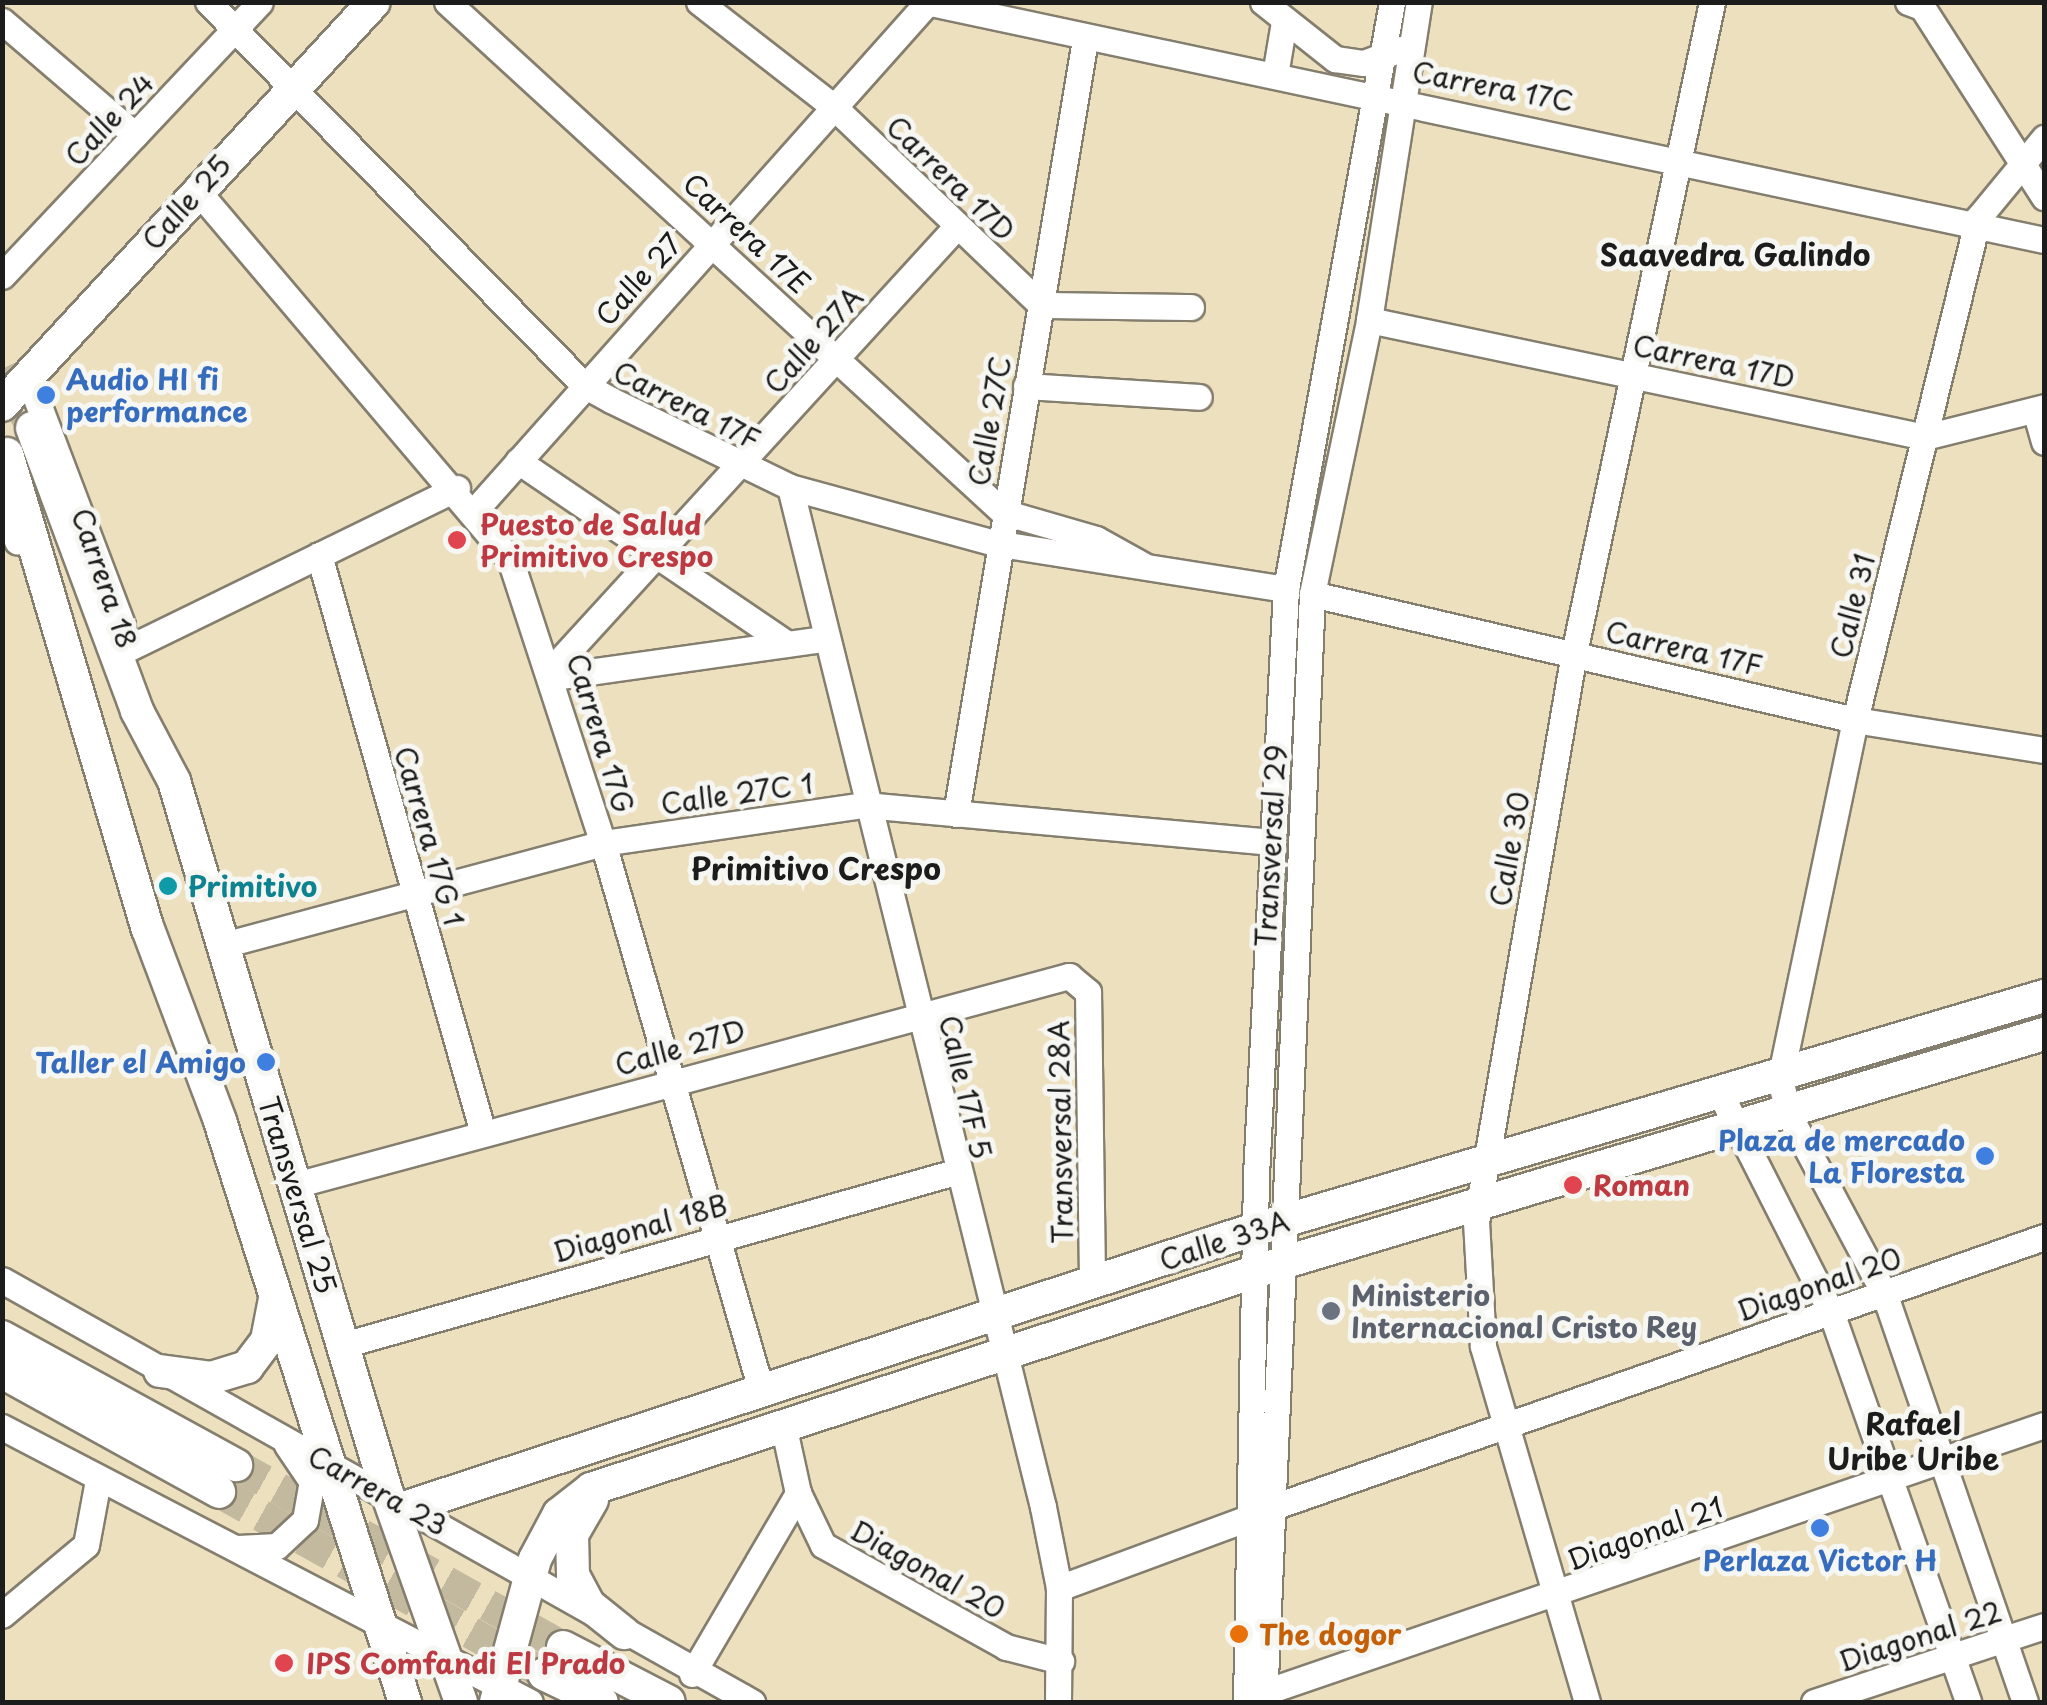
<!DOCTYPE html>
<html>
<head>
<meta charset="utf-8">
<style>
	body { margin:0 }
	#map { position:relative; width:2047px; height:1705px; overflow:hidden; background:#ede0bf; font-family:"Playpen Sans",sans-serif }
	div>[style] { position:absolute }
	.major-tunnel>* { height:32px; margin-top:-16px; transform-origin:0; background:repeating-linear-gradient(90deg,#c3b99e 0 32px,transparent 0 48px) }
	.roads { filter:drop-shadow(2px 0 #847e6e) drop-shadow(-2px 0 #847e6e) drop-shadow(0 2px #847e6e) drop-shadow(0 -2px #847e6e) }
	.minor>* { height:25px; margin:-12.5px; padding:0 12.5px; transform-origin:12.5px; border-radius:12.5px; background:#fff }
	.major>* { height:32px; margin:-16px; padding:0 16px; transform-origin:16px; border-radius:16px; background:#fff }
	.dots>* { width:28px; height:28px; translate:-50% -50%; box-sizing:border-box; border:5px solid #f6f6f2; border-radius:50% }
	span { translate:-50% -50%; white-space:nowrap; text-align:center; line-height:1.15; -webkit-text-stroke:10px #f6f6f2; paint-order:stroke }
	.street-label { font-size:28px; color:#1c1c1c }
	.shop-label { font-size:28px; color:#366cbe; font-weight:700 }
	.left { translate:0 -50%; text-align:left }
	.right { translate:-100% -50%; text-align:right }
	.health-label { font-size:28px; color:#be3a42; font-weight:700 }
	.culture-label { font-size:28px; color:#0d838f; font-weight:700 }
	.worship-label { font-size:28px; color:#5b616d; font-weight:700 }
	.food-label { font-size:28px; color:#c56008; font-weight:700 }
	.neighbourhood-label { font-size:30px; color:#1c1c1c; font-weight:700 }
	.frame { position:absolute; inset:0; border:5px solid #1c1c1c; pointer-events:none }
</style>
</head>
<body>
<div id="map">
	<div class="major-tunnel">
		<i style="left:2px;top:369px;width:66px;rotate:63deg"></i>
		<i style="left:236px;top:1465px;width:374px;rotate:29.1deg"></i>
		<i style="left:219px;top:1492px;width:372px;rotate:29.2deg"></i>
	</div>
	<div class="roads">
		<div class="minor">
			<i style="left:208px;top:2px;width:537px;rotate:45.53deg"></i>
			<i style="left:584px;top:385px;width:31px;rotate:29deg"></i>
			<i style="left:611px;top:400px;width:199px;rotate:25.9deg"></i>
			<i style="left:790px;top:487px;width:213px;rotate:15.3deg"></i>
			<i style="left:995px;top:543px;width:295px;rotate:9deg"></i>
			<i style="left:447px;top:2px;width:754px;rotate:42.53deg"></i>
			<i style="left:1003px;top:512px;width:97px;rotate:16.2deg"></i>
			<i style="left:1096px;top:539px;width:54px;rotate:29deg"></i>
			<i style="left:699px;top:2px;width:172px;rotate:37.9deg"></i>
			<i style="left:835px;top:108px;width:285px;rotate:43.7deg"></i>
			<i style="left:1041px;top:305px;width:150px;rotate:0.8deg"></i>
			<i style="left:926px;top:2px;width:1143px;rotate:12.02deg"></i>
			<i style="left:1263px;top:2px;width:92px;rotate:38.4deg"></i>
			<i style="left:1335px;top:59px;width:29px;rotate:8deg"></i>
			<i style="left:1364px;top:63px;width:39px;rotate:-21deg"></i>
			<i style="left:1908px;top:2px;width:15px;rotate:20deg"></i>
			<i style="left:1922px;top:7px;width:226px;rotate:57.3deg"></i>
			<i style="left:2px;top:21px;width:175px;rotate:40.6deg"></i>
			<i style="left:1275px;top:75px;width:54px;rotate:-80.4deg"></i>
			<i style="left:196px;top:189px;width:485px;rotate:49.7deg"></i>
			<i style="left:510px;top:559px;width:299px;rotate:71.9deg"></i>
			<i style="left:603px;top:843px;width:573px;rotate:73.88deg"></i>
			<i style="left:2px;top:276px;width:376px;rotate:-46.7deg"></i>
			<i style="left:1369px;top:320px;width:568px;rotate:11.88deg"></i>
			<i style="left:1925px;top:437px;width:123px;rotate:-14.1deg"></i>
			<i style="left:28px;top:377px;width:265px;rotate:69.2deg"></i>
			<i style="left:1026px;top:386px;width:173px;rotate:3.6deg"></i>
			<i style="left:2035px;top:410px;width:33px;rotate:74deg"></i>
			<i style="left:518px;top:461px;width:325px;rotate:34.2deg"></i>
			<i style="left:790px;top:487px;width:1051px;rotate:76.07deg"></i>
			<i style="left:1043px;top:1507px;width:83px;rotate:78.8deg"></i>
			<i style="left:1059px;top:1588px;width:114px;rotate:90.5deg"></i>
			<i style="left:2px;top:498px;width:46px;rotate:70.8deg"></i>
			<i style="left:476px;top:509px;width:679px;rotate:-48.28deg"></i>
			<i style="left:319px;top:555px;width:601px;rotate:74.16deg"></i>
			<i style="left:1312px;top:594px;width:557px;rotate:13.06deg"></i>
			<i style="left:1855px;top:720px;width:191px;rotate:9deg"></i>
			<i style="left:129px;top:648px;width:365px;rotate:-26deg"></i>
			<i style="left:551px;top:670px;width:602px;rotate:-47.56deg"></i>
			<i style="left:553px;top:677px;width:275px;rotate:-8deg"></i>
			<i style="left:956px;top:814px;width:785px;rotate:-80.54deg"></i>
			<i style="left:223px;top:945px;width:393px;rotate:-15deg"></i>
			<i style="left:603px;top:843px;width:265px;rotate:-8.3deg"></i>
			<i style="left:865px;top:805px;width:409px;rotate:5.2deg"></i>
			<i style="left:1721px;top:1095px;width:243px;rotate:63.1deg"></i>
			<i style="left:1831px;top:1312px;width:413px;rotate:70.6deg"></i>
			<i style="left:295px;top:1185px;width:802px;rotate:-15.11deg"></i>
			<i style="left:1069px;top:976px;width:25px;rotate:40deg"></i>
			<i style="left:1088px;top:992px;width:291px;rotate:89.2deg"></i>
			<i style="left:2px;top:1280px;width:861px;rotate:29.37deg"></i>
			<i style="left:343px;top:1345px;width:636px;rotate:-15.78deg"></i>
			<i style="left:2px;top:1427px;width:595px;rotate:27.51deg"></i>
			<i style="left:798px;top:1493px;width:58px;rotate:64.3deg"></i>
			<i style="left:823px;top:1545px;width:210px;rotate:29.1deg"></i>
			<i style="left:1006px;top:1647px;width:57px;rotate:14.3deg"></i>
			<i style="left:1273px;top:1507px;width:817px;rotate:-19.3deg"></i>
			<i style="left:236px;top:1548px;width:41px;rotate:-2.8deg"></i>
			<i style="left:277px;top:1546px;width:38px;rotate:-43deg"></i>
			<i style="left:305px;top:1520px;width:39px;rotate:-80deg"></i>
			<i style="left:312px;top:1482px;width:45px;rotate:-124deg"></i>
			<i style="left:1059px;top:1588px;width:208px;rotate:-20.3deg"></i>
			<i style="left:2px;top:1615px;width:109px;rotate:-39.8deg"></i>
			<i style="left:86px;top:1545px;width:66px;rotate:-79.5deg"></i>
			<i style="left:692px;top:1674px;width:210px;rotate:-59.6deg"></i>
			<i style="left:798px;top:1493px;width:71px;rotate:-102.3deg"></i>
			<i style="left:1265px;top:1692px;width:823px;rotate:-18.92deg"></i>
			<i style="left:1246px;top:1702px;width:527px;rotate:-88.91deg"></i>
			<i style="left:1256px;top:1175px;width:587px;rotate:-87.07deg"></i>
			<i style="left:1286px;top:589px;width:596px;rotate:-79.76deg"></i>
			<i style="left:1264px;top:1702px;width:1109px;rotate:-87.52deg"></i>
			<i style="left:1312px;top:594px;width:280px;rotate:-78.2deg"></i>
			<i style="left:1369px;top:320px;width:322px;rotate:-81.1deg"></i>
			<i style="left:1587px;top:1702px;width:371px;rotate:-106.3deg"></i>
			<i style="left:1483px;top:1346px;width:124px;rotate:-93.2deg"></i>
			<i style="left:1476px;top:1222px;width:577px;rotate:-80.23deg"></i>
			<i style="left:1574px;top:653px;width:665px;rotate:-78.03deg"></i>
			<i style="left:1814px;top:1702px;width:242px;rotate:-18.3deg"></i>
			<i style="left:2025px;top:1702px;width:433px;rotate:-109deg"></i>
			<i style="left:1884px;top:1293px;width:204px;rotate:-118.1deg"></i>
			<i style="left:1788px;top:1113px;width:35px;rotate:-103deg"></i>
			<i style="left:1780px;top:1079px;width:367px;rotate:-78.2deg"></i>
			<i style="left:1855px;top:720px;width:517px;rotate:-76.23deg"></i>
			<i style="left:1978px;top:218px;width:104px;rotate:-50.5deg"></i>
		</div>
		<div class="major">
			<i style="left:2px;top:405px;width:548px;rotate:-47.29deg"></i>
			<i style="left:32px;top:428px;width:302px;rotate:69.6deg"></i>
			<i style="left:137px;top:711px;width:79px;rotate:62.1deg"></i>
			<i style="left:174px;top:781px;width:743px;rotate:73.35deg"></i>
			<i style="left:387px;top:1493px;width:222px;rotate:70.5deg"></i>
			<i style="left:7px;top:454px;width:495px;rotate:73.5deg"></i>
			<i style="left:148px;top:929px;width:205px;rotate:69.4deg"></i>
			<i style="left:220px;top:1121px;width:610px;rotate:72.34deg"></i>
			<i style="left:2px;top:1337px;width:267px;rotate:28.7deg"></i>
			<i style="left:160px;top:1371px;width:51px;rotate:7.8deg"></i>
			<i style="left:211px;top:1378px;width:38px;rotate:-17deg"></i>
			<i style="left:247px;top:1367px;width:34px;rotate:-53deg"></i>
			<i style="left:267px;top:1340px;width:42px;rotate:-79deg"></i>
			<i style="left:2px;top:1372px;width:248px;rotate:28.9deg"></i>
			<i style="left:592px;top:1500px;width:39px;rotate:120deg"></i>
			<i style="left:572px;top:1534px;width:41px;rotate:88.6deg"></i>
			<i style="left:573px;top:1575px;width:34px;rotate:62deg"></i>
			<i style="left:589px;top:1605px;width:45px;rotate:38.7deg"></i>
			<i style="left:410px;top:1506px;width:877px;rotate:-18.15deg"></i>
			<i style="left:1243px;top:1233px;width:835px;rotate:-16.48deg"></i>
			<i style="left:563px;top:1647px;width:119px;rotate:27.4deg"></i>
			<i style="left:544px;top:1674px;width:64px;rotate:25.8deg"></i>
			<i style="left:496px;top:1702px;width:148px;rotate:-74.7deg"></i>
			<i style="left:535px;top:1559px;width:51px;rotate:-61.9deg"></i>
			<i style="left:559px;top:1514px;width:41px;rotate:-38deg"></i>
			<i style="left:591px;top:1489px;width:727px;rotate:-18.11deg"></i>
			<i style="left:1282px;top:1263px;width:796px;rotate:-16.73deg"></i>
		</div>
	</div>
	<div class="dots">
		<i style="left:46px;top:395px;background:#3f7fe0"></i>
		<i style="left:457px;top:540px;background:#e0444e"></i>
		<i style="left:168px;top:886px;background:#0f9aa8"></i>
		<i style="left:266px;top:1062px;background:#3f7fe0"></i>
		<i style="left:1985px;top:1156px;background:#3f7fe0"></i>
		<i style="left:1573px;top:1185px;background:#e0444e"></i>
		<i style="left:1331px;top:1311px;background:#6b7280"></i>
		<i style="left:1820px;top:1528px;background:#3f7fe0"></i>
		<i style="left:1239px;top:1634px;background:#e8710a"></i>
		<i style="left:284px;top:1663px;background:#e0444e"></i>
	</div>
	<div class="street-label">
		<span style="left:1493px;top:86px;rotate:11deg">Carrera 17C</span>
		<span style="left:109px;top:119px;rotate:-47deg">Calle 24</span>
		<span style="left:951px;top:178px;rotate:44deg">Carrera 17D</span>
		<span style="left:186px;top:202px;rotate:-48deg">Calle 25</span>
		<span style="left:747px;top:233px;rotate:43deg">Carrera 17E</span>
		<span style="left:638px;top:279px;rotate:-48deg">Calle 27</span>
		<span style="left:813px;top:340px;rotate:-48deg">Calle 27A</span>
		<span style="left:1714px;top:361px;rotate:12deg">Carrera 17D</span>
		<span style="left:687px;top:405px;rotate:27deg">Carrera 17F</span>
		<span style="left:989px;top:421px;rotate:-80deg">Calle 27C</span>
		<span style="left:105px;top:578px;rotate:71deg">Carrera 18</span>
		<span style="left:1852px;top:606px;rotate:-76deg">Calle 31</span>
		<span style="left:1684px;top:648px;rotate:13deg">Carrera 17F</span>
		<span style="left:601px;top:733px;rotate:73deg">Carrera 17G</span>
		<span style="left:737px;top:793px;rotate:-8deg">Calle 27C 1</span>
		<span style="left:430px;top:836px;rotate:74deg">Carrera 17G 1</span>
		<span style="left:1270px;top:846px;rotate:-87deg">Transversal 29</span>
		<span style="left:1509px;top:849px;rotate:-80deg">Calle 30</span>
		<span style="left:680px;top:1047px;rotate:-16deg">Calle 27D</span>
		<span style="left:966px;top:1087px;rotate:77deg">Calle 17F 5</span>
		<span style="left:1060px;top:1132px;rotate:-91deg">Transversal 28A</span>
		<span style="left:298px;top:1195px;rotate:73deg">Transversal 25</span>
		<span style="left:640px;top:1228px;rotate:-16deg">Diagonal 18B</span>
		<span style="left:1224px;top:1240px;rotate:-18deg">Calle 33A</span>
		<span style="left:1819px;top:1284px;rotate:-19deg">Diagonal 20</span>
		<span style="left:378px;top:1490px;rotate:29deg">Carrera 23</span>
		<span style="left:1645px;top:1533px;rotate:-20deg">Diagonal 21</span>
		<span style="left:928px;top:1569px;rotate:29deg">Diagonal 20</span>
		<span style="left:1920px;top:1636px;rotate:-18deg">Diagonal 22</span>
	</div>
	<div class="shop-label">
		<span class="left" style="left:66px;top:395px">Audio HI fi<br>performance</span>
		<span class="right" style="left:246px;top:1062px">Taller el Amigo</span>
		<span class="right" style="left:1965px;top:1156px">Plaza de mercado<br>La Floresta</span>
		<span style="left:1820px;top:1560px">Perlaza Victor H</span>
	</div>
	<div class="health-label">
		<span class="left" style="left:480px;top:540px">Puesto de Salud<br>Primitivo Crespo</span>
		<span class="left" style="left:1593px;top:1185px">Roman</span>
		<span class="left" style="left:306px;top:1663px">IPS Comfandi El Prado</span>
	</div>
	<div class="culture-label">
		<span class="left" style="left:188px;top:886px">Primitivo</span>
	</div>
	<div class="worship-label">
		<span class="left" style="left:1351px;top:1311px">Ministerio<br>Internacional Cristo Rey</span>
	</div>
	<div class="food-label">
		<span class="left" style="left:1259px;top:1634px">The dogor</span>
	</div>
	<div class="neighbourhood-label">
		<span style="left:1735px;top:254px">Saavedra Galindo</span>
		<span style="left:816px;top:868px">Primitivo Crespo</span>
		<span style="left:1913px;top:1440px">Rafael<br>Uribe Uribe</span>
	</div>
	<div class="frame"></div>
</div>
</body>
</html>
